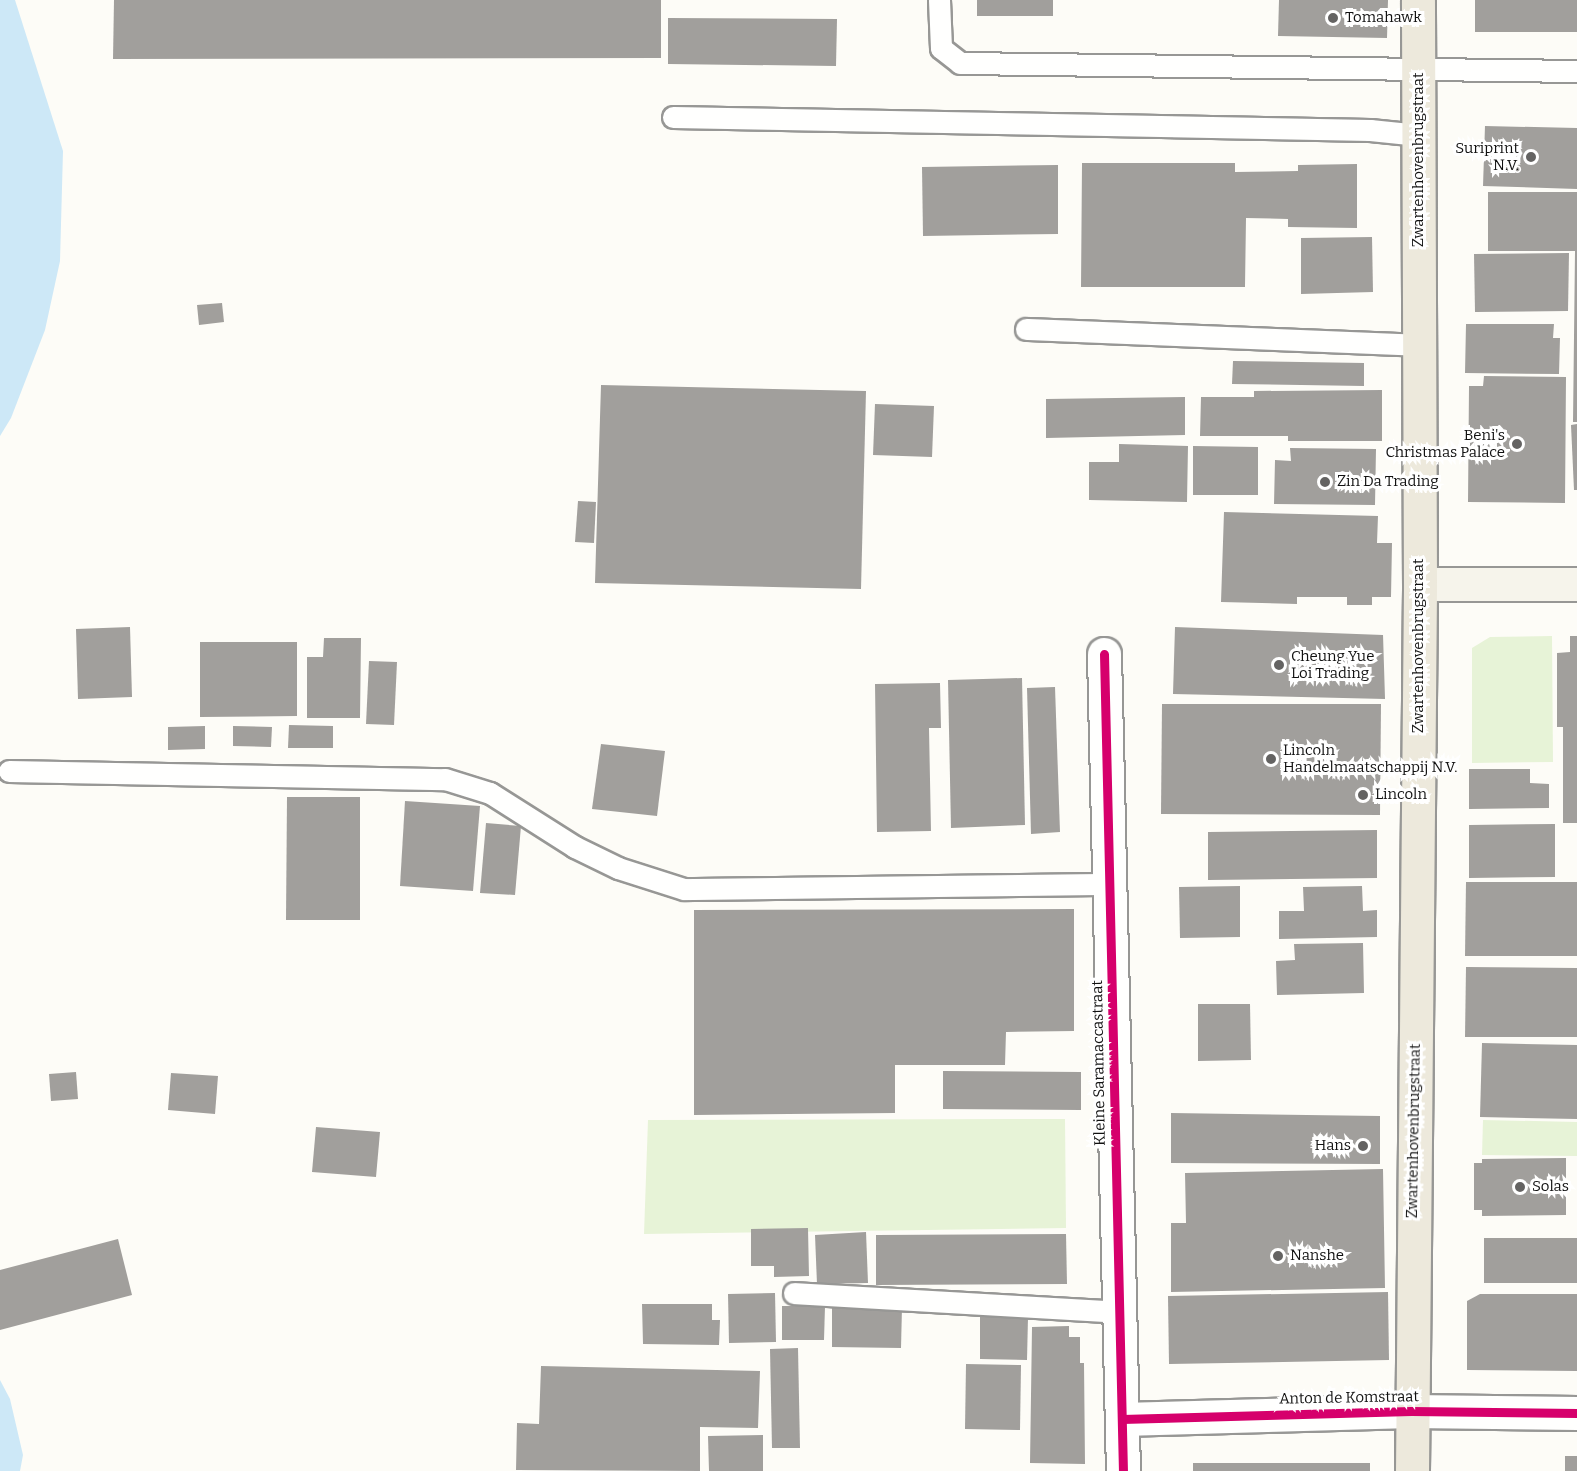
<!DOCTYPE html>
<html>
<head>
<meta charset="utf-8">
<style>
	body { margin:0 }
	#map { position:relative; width:1577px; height:1471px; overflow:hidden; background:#fdfcf7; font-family:Bitter,serif }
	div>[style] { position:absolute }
	.green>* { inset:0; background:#e7f3d7 }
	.water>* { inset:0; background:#cde8f7 }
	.building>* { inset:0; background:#a19f9c }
	.roads { filter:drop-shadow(2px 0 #979795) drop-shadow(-2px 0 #979795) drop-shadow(0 2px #979795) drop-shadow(0 -2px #979795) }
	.service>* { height:21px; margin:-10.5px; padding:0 10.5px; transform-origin:10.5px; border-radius:10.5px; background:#fffffe }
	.minor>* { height:33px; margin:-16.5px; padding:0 16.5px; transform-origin:16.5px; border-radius:16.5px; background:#fffffe }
	.secondary>* { height:33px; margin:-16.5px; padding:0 16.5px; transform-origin:16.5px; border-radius:16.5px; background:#f6f4eb }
	.primary>* { height:33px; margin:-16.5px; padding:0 16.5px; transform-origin:16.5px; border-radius:16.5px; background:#ede9dc }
	.cycleway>* { height:9px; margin:-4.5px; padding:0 4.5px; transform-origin:4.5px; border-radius:4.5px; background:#d6006c }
	.dots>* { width:16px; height:16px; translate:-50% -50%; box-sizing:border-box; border:3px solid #fff; border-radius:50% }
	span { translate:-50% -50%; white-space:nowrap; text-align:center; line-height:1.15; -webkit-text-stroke:6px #fff; paint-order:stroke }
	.poi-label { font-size:15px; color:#111 }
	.left { translate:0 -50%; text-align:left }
	.right { translate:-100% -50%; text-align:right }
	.street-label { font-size:15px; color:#111 }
</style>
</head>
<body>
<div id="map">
	<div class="green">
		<i style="clip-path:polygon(1552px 636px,1553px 762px,1472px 763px,1472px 648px,1490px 637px)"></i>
		<i style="clip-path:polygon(1065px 1119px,1066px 1228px,644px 1234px,648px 1120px)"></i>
		<i style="clip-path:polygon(1483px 1120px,1577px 1122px,1577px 1156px,1482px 1155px)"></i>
	</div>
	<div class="water">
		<i style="clip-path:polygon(0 0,15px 0,63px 151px,60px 261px,45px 330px,11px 418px,0 436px)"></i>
		<i style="clip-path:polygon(0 1380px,10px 1399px,23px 1455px,20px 1471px,0 1471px)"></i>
	</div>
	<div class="building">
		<i style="clip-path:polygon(114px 0,661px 0,661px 58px,113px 59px)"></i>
		<i style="clip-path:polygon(977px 0,1053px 0,1053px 16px,977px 16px)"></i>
		<i style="clip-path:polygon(1279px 0,1388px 0,1387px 38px,1278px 36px)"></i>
		<i style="clip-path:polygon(1475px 0,1577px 0,1577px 32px,1475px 32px)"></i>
		<i style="clip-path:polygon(668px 18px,837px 19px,836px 66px,668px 64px)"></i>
		<i style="clip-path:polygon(1485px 126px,1577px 128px,1577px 189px,1483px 186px)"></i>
		<i style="clip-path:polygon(1082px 163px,1235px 163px,1235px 172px,1298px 171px,1298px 165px,1357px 164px,1357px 228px,1288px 227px,1288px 219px,1246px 218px,1245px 287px,1081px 287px)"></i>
		<i style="clip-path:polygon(1058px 165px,1058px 234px,923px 236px,922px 167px)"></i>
		<i style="clip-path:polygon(1488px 192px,1577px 192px,1577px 422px,1573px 422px,1575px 251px,1488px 251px)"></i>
		<i style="clip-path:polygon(1372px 237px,1373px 292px,1301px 294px,1301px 238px)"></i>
		<i style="clip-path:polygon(1569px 253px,1568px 311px,1475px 312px,1474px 254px)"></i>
		<i style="clip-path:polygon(222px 303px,224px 322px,199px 325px,197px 305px)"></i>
		<i style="clip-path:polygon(1466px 324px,1554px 324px,1553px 338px,1560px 338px,1559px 374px,1465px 373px)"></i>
		<i style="clip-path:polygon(1233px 361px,1364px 363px,1364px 386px,1232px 384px)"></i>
		<i style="clip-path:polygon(1484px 376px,1566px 377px,1565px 503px,1468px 502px,1469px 386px,1483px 386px)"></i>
		<i style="clip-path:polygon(601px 385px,866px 391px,861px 589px,595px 583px)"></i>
		<i style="clip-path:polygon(1382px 390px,1382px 441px,1288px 441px,1288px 436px,1200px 436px,1201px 397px,1254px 397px,1254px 391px)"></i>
		<i style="clip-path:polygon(1185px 397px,1185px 435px,1046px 438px,1046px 399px)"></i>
		<i style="clip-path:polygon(875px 404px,934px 406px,932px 457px,873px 455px)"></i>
		<i style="clip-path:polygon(1577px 424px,1577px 490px,1574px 490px,1571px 425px)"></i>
		<i style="clip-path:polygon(1119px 444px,1188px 446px,1187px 502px,1089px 500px,1089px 462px,1119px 462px)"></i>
		<i style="clip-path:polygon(1193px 446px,1258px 447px,1258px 495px,1193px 495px)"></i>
		<i style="clip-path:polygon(1290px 448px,1376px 449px,1375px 505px,1274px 504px,1275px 460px,1291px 461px)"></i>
		<i style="clip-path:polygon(578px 501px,596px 502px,594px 543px,575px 542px)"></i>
		<i style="clip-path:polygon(1224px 512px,1378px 516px,1377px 543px,1392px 543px,1391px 597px,1372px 597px,1372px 605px,1347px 605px,1347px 597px,1297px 597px,1297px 604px,1221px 602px)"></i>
		<i style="clip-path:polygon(130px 627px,132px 697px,78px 699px,76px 629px)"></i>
		<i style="clip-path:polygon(1175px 627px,1383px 635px,1385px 699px,1173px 694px)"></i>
		<i style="clip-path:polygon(1570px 636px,1577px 636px,1577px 823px,1563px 823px,1563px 727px,1557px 727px,1557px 653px,1570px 652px)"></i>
		<i style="clip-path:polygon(324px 638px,361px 638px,360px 718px,307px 718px,307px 657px,323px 657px)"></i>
		<i style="clip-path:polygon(200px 642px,297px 642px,297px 716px,200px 717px)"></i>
		<i style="clip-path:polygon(369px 661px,397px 662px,394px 725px,366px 724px)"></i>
		<i style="clip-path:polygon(1022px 678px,1025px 825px,951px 828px,948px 680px)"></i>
		<i style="clip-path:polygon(940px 683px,941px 728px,929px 728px,931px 831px,877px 832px,875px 684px)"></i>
		<i style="clip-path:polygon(1055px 687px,1060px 832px,1031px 834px,1027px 688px)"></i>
		<i style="clip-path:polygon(1162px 704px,1381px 704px,1380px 815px,1161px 814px)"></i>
		<i style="clip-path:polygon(289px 725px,333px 726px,333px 748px,288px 748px)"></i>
		<i style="clip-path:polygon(205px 726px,205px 749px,168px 750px,168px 727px)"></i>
		<i style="clip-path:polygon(233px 726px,272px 727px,271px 747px,233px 746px)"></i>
		<i style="clip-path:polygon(601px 744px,665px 751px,657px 816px,592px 809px)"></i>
		<i style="clip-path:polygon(1469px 769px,1530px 769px,1530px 783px,1549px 784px,1549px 808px,1469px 809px)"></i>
		<i style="clip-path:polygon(287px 797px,360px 797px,360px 920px,286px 920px)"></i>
		<i style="clip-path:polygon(405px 801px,480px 806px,473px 891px,400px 886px)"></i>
		<i style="clip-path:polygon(486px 823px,521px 826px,515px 895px,480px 893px)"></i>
		<i style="clip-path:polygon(1555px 824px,1555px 877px,1469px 878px,1469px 825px)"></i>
		<i style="clip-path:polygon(1377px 830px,1377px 878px,1208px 880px,1208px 832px)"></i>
		<i style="clip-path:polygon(1466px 882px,1577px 882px,1577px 956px,1465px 956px)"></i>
		<i style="clip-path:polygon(1240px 886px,1240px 937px,1180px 938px,1179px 887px)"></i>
		<i style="clip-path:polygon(1362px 886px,1363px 911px,1377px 910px,1377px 937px,1279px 939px,1279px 911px,1304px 911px,1303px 887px)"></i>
		<i style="clip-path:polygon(1074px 909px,1074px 1031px,1006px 1032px,1005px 1065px,895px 1065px,895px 1113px,694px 1115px,694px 910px)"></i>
		<i style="clip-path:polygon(1363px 943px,1364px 993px,1277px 995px,1276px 961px,1295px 960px,1294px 944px)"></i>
		<i style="clip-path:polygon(1466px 967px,1577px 968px,1577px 1037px,1465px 1037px)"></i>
		<i style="clip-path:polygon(1198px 1004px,1250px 1004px,1251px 1060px,1198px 1061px)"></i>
		<i style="clip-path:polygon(1482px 1043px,1577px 1045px,1577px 1119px,1480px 1117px)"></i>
		<i style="clip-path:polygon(943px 1071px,1081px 1072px,1081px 1110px,943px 1109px)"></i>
		<i style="clip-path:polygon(76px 1072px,78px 1099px,51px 1101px,49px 1074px)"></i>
		<i style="clip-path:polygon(171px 1073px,218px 1076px,215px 1114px,168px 1110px)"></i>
		<i style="clip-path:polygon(1171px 1113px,1380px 1116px,1380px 1164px,1171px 1163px)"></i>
		<i style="clip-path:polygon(316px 1127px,380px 1132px,376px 1177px,312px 1172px)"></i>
		<i style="clip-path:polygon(1566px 1158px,1566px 1215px,1482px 1216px,1482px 1210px,1474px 1210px,1474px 1163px,1482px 1163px,1482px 1159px)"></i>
		<i style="clip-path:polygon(1383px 1169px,1385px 1288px,1171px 1292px,1171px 1223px,1186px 1223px,1185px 1173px)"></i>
		<i style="clip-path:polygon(808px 1228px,809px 1276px,774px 1277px,774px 1266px,751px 1266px,751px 1229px)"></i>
		<i style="clip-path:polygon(866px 1232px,868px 1283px,817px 1284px,815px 1235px)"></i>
		<i style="clip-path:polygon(1066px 1234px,1067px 1284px,876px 1285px,876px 1235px)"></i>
		<i style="clip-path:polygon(1484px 1238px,1577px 1238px,1577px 1283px,1484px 1283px)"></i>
		<i style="clip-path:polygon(118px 1239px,132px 1295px,0 1330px,0 1270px)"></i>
		<i style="clip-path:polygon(1388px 1292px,1389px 1360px,1169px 1364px,1168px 1296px)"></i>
		<i style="clip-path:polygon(775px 1293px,776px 1342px,729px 1343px,728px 1294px)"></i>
		<i style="clip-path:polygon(1480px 1294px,1577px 1294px,1577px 1371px,1467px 1370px,1467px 1301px)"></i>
		<i style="clip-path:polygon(642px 1304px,712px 1304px,712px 1320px,720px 1320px,719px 1345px,643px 1344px)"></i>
		<i style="clip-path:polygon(782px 1306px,825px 1306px,824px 1340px,782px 1340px)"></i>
		<i style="clip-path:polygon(832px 1306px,902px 1307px,901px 1348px,832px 1347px)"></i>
		<i style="clip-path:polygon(980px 1316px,1028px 1317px,1027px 1360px,980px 1359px)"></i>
		<i style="clip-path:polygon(1069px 1326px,1069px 1337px,1080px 1337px,1080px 1363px,1084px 1363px,1085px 1464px,1030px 1463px,1032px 1327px)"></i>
		<i style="clip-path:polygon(798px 1348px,800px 1448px,772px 1448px,770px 1349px)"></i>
		<i style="clip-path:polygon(966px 1364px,1021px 1365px,1020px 1430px,965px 1429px)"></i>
		<i style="clip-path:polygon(541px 1366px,760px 1371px,758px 1428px,700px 1427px,700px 1471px,516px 1470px,517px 1423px,539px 1424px)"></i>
		<i style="clip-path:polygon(763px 1435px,763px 1471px,709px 1471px,708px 1436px)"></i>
		<i style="clip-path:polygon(1565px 1456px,1577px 1456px,1577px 1471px,1565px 1471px)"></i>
		<i style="clip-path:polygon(1193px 1463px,1370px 1463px,1370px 1471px,1193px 1471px)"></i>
	</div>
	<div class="roads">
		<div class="service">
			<i style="left:939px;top:0;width:48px;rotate:87.6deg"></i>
			<i style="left:941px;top:48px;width:24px;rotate:38deg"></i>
			<i style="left:960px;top:63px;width:617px;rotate:0.74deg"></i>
			<i style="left:673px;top:117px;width:697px;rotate:1.07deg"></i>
			<i style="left:1370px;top:130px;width:49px;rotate:5.8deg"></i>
			<i style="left:1026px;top:329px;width:393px;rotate:2.3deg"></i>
			<i style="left:9px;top:771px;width:436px;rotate:1.1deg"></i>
			<i style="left:445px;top:779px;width:47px;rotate:17.3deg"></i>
			<i style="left:490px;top:793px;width:101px;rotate:32.4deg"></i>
			<i style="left:575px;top:847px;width:48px;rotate:26deg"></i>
			<i style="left:618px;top:868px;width:69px;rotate:17.7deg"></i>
			<i style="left:684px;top:889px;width:426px;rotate:-0.7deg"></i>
			<i style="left:794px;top:1293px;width:327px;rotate:3.3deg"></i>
		</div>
		<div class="minor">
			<i style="left:1104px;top:654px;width:817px;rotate:88.67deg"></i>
			<i style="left:1122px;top:1419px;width:289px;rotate:-1.6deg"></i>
			<i style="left:1411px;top:1411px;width:166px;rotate:0.7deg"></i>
		</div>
		<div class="secondary">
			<i style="left:1420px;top:584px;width:157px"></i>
		</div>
		<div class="primary">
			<i style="left:1412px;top:1471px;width:887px;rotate:-89.48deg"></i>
			<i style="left:1420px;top:584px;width:584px;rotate:-90.2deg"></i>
		</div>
	</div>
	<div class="cycleway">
		<i style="left:1104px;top:654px;width:817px;rotate:88.67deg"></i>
		<i style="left:1122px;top:1419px;width:289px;rotate:-1.6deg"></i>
		<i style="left:1411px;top:1411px;width:166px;rotate:0.7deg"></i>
	</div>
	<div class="dots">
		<i style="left:1333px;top:18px;background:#646362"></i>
		<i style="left:1531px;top:157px;background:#646362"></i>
		<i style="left:1517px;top:444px;background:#646362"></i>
		<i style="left:1325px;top:482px;background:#646362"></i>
		<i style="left:1279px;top:665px;background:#646362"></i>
		<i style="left:1271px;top:759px;background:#646362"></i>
		<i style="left:1363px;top:795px;background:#646362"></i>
		<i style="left:1363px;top:1146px;background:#646362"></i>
		<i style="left:1520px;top:1187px;background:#646362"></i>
		<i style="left:1278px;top:1256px;background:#646362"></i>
	</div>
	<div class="poi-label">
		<span class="left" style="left:1345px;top:18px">Tomahawk</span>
		<span class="right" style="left:1519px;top:157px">Suriprint<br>N.V.</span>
		<span class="right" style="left:1505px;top:444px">Beni's<br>Christmas Palace</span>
		<span class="left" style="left:1337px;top:482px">Zin Da Trading</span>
		<span class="left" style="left:1291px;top:665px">Cheung Yue<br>Loi Trading</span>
		<span class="left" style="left:1283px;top:759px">Lincoln<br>Handelmaatschappij N.V.</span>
		<span class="left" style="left:1375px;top:795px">Lincoln</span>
		<span class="right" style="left:1351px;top:1146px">Hans</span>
		<span class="left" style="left:1532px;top:1187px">Solas</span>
		<span class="left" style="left:1290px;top:1256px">Nanshe</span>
	</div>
	<div class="street-label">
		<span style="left:1419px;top:160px;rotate:-90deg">Zwartenhovenbrugstraat</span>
		<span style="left:1419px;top:646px;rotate:-90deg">Zwartenhovenbrugstraat</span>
		<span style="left:1099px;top:1063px;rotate:-91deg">Kleine Saramaccastraat</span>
		<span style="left:1414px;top:1131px;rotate:-89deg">Zwartenhovenbrugstraat</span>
		<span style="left:1349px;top:1398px;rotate:-1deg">Anton de Komstraat</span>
	</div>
</div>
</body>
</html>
